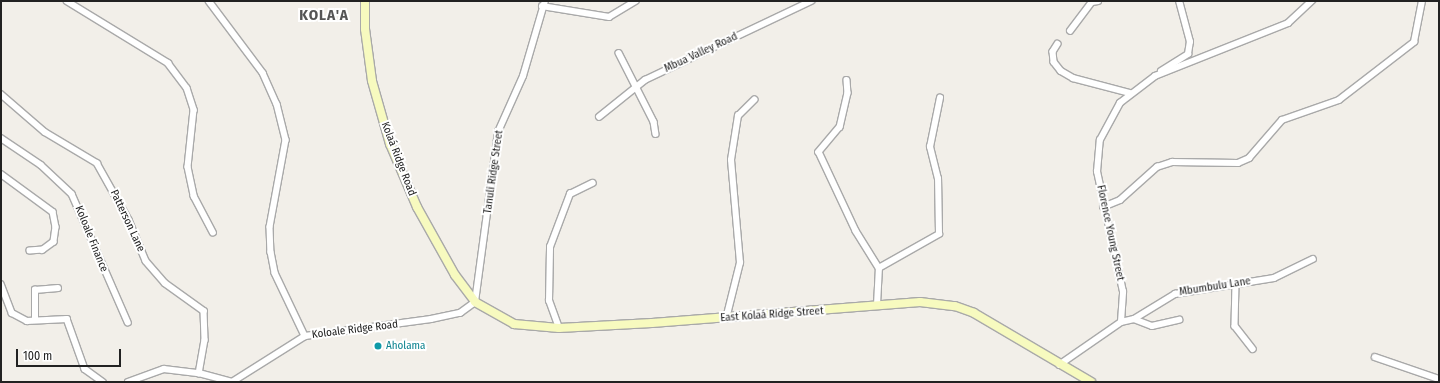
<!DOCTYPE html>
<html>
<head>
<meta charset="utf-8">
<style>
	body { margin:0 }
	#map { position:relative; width:1440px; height:383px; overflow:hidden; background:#f2efe9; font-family:"Fira Sans Condensed",sans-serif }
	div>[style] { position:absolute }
	.roads { filter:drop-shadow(1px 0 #a9a9a9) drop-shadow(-1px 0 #a9a9a9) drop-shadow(0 1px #a9a9a9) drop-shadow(0 -1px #a9a9a9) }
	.street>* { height:5.5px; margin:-2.75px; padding:0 2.75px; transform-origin:2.75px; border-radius:2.75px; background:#fff }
	.secondary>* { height:8px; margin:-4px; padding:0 4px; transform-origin:4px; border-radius:4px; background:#f7fabf }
	.dots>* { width:11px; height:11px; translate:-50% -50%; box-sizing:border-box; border:2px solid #fff; border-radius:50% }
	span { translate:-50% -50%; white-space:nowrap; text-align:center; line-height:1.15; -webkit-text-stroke:4px #fff; paint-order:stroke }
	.street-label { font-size:11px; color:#222 }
	.culture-label { font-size:11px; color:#0d838f }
	.left { translate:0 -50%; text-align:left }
	.district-label { font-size:15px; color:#555; font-weight:700; letter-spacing:1px }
	.frame { position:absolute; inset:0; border:2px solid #222; pointer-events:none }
	.scale { position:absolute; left:16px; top:349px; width:105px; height:18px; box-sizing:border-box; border:2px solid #222; border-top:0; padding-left:5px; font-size:12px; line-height:14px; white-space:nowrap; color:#222; -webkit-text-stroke:3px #fff; paint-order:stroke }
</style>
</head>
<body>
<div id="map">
	<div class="roads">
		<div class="street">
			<i style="left:67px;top:1px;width:119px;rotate:31.5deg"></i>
			<i style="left:168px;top:63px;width:31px;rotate:53deg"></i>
			<i style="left:187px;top:88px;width:23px;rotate:72deg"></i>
			<i style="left:194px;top:110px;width:57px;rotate:96deg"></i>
			<i style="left:188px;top:167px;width:30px;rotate:78deg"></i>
			<i style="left:194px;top:196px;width:41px;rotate:62.2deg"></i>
			<i style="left:209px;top:1px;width:90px;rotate:53.1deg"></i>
			<i style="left:263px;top:73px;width:34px;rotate:66deg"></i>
			<i style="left:277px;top:104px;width:37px;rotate:76deg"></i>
			<i style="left:286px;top:140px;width:88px;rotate:100.4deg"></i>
			<i style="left:270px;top:227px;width:25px;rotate:88deg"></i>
			<i style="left:271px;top:252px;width:21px;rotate:79deg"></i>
			<i style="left:275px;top:273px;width:70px;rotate:64.5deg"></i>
			<i style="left:542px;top:6px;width:68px;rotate:9.3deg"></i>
			<i style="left:609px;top:17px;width:31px;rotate:-31deg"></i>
			<i style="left:1070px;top:31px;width:36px;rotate:-53deg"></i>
			<i style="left:1092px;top:2px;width:6px;rotate:-9deg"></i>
			<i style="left:1058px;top:44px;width:9px;rotate:122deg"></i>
			<i style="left:1053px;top:52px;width:10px;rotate:84deg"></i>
			<i style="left:1054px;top:62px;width:11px;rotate:52deg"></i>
			<i style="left:1061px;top:71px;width:14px;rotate:30deg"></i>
			<i style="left:1073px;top:78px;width:59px;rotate:14.7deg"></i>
			<i style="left:619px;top:53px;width:77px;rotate:63.1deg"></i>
			<i style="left:654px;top:122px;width:12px;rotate:81deg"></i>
			<i style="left:1161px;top:71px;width:32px;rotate:-32deg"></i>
			<i style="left:1188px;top:54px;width:12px;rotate:-81deg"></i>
			<i style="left:1190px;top:42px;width:42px;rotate:-105deg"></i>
			<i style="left:847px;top:80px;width:13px;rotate:86deg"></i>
			<i style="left:848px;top:93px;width:35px;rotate:103deg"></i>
			<i style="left:840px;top:127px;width:33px;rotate:130deg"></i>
			<i style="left:819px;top:152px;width:87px;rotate:64.9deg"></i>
			<i style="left:856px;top:231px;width:44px;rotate:58.1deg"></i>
			<i style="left:1px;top:94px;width:58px;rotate:40.8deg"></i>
			<i style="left:45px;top:132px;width:61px;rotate:30.8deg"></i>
			<i style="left:97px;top:163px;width:65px;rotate:60.7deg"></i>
			<i style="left:129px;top:220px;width:44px;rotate:67.5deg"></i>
			<i style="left:146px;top:261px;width:29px;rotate:49deg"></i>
			<i style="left:165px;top:283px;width:48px;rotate:35.7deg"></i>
			<i style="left:204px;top:311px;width:29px;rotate:88deg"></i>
			<i style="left:205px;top:340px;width:34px;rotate:100deg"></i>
			<i style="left:599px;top:117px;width:59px;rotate:-38.8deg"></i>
			<i style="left:645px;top:80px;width:184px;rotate:-25.4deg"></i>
			<i style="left:1px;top:138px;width:48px;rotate:34deg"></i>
			<i style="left:41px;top:165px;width:42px;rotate:43.1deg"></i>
			<i style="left:72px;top:194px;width:140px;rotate:66.4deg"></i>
			<i style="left:1px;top:174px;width:64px;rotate:36.2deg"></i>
			<i style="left:53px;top:212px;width:15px;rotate:79deg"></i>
			<i style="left:56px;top:227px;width:15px;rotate:98deg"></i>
			<i style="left:54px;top:242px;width:14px;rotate:144deg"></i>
			<i style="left:43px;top:250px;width:13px;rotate:176deg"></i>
			<i style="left:1103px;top:207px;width:18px;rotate:-22deg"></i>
			<i style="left:1120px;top:200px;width:50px;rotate:-41.7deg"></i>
			<i style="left:1157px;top:167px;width:16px;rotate:-18deg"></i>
			<i style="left:1172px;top:162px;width:66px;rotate:0.9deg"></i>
			<i style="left:1238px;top:163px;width:12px;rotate:-24deg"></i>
			<i style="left:1249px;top:158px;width:50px;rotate:-49deg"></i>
			<i style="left:1282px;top:120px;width:60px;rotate:-19.3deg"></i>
			<i style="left:1339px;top:100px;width:95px;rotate:-37.7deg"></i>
			<i style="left:1414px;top:42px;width:42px;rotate:-79deg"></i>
			<i style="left:1px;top:284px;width:31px;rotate:69deg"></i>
			<i style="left:12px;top:313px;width:17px;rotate:28deg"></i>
			<i style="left:27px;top:321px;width:40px;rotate:-2.9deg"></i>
			<i style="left:67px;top:319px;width:53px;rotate:70.2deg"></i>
			<i style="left:85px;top:369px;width:22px;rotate:36deg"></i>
			<i style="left:1236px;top:284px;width:42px;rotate:91.4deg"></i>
			<i style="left:1235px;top:326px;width:29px;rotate:52deg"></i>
			<i style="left:877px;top:305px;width:37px;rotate:-87deg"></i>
			<i style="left:879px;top:268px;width:69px;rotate:-29.5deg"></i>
			<i style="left:939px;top:234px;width:55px;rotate:-91deg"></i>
			<i style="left:938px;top:179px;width:33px;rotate:-104deg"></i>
			<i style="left:930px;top:147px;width:50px;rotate:-78.5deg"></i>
			<i style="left:726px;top:319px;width:58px;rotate:-76deg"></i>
			<i style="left:740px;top:263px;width:103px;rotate:-95deg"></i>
			<i style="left:731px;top:160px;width:45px;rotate:-81deg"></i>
			<i style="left:738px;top:116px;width:23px;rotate:-45deg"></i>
			<i style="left:1134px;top:319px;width:19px;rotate:21deg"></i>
			<i style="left:1152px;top:326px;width:28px;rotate:-13deg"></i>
			<i style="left:35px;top:320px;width:30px;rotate:-90deg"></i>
			<i style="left:35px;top:290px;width:23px;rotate:-5deg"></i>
			<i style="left:1121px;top:322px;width:13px;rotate:-13deg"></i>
			<i style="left:1134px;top:319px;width:48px;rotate:-31.4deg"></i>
			<i style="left:1175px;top:294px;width:100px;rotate:-9.2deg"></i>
			<i style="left:1274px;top:278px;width:43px;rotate:-26deg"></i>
			<i style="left:559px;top:328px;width:29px;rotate:-110deg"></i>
			<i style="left:549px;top:301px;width:54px;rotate:-88.9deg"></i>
			<i style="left:550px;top:247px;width:57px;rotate:-69.3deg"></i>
			<i style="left:570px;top:194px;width:25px;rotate:-26deg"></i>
			<i style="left:1375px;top:357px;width:68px;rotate:19deg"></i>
			<i style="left:1059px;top:365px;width:75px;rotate:-34.7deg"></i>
			<i style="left:1121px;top:322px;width:30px;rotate:-86deg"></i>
			<i style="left:1123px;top:292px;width:123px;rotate:-102.2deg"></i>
			<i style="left:1097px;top:172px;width:32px;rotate:-85deg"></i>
			<i style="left:1100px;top:140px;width:42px;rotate:-61.6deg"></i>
			<i style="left:1120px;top:103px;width:44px;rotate:-37.6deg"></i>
			<i style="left:1155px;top:76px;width:143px;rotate:-21.7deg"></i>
			<i style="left:1288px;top:23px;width:33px;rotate:-43deg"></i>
			<i style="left:128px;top:382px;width:38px;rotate:-20deg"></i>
			<i style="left:164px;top:369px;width:35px;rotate:7deg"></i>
			<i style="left:199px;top:373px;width:34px;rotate:15deg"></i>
			<i style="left:232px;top:382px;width:86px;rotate:-32.2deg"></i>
			<i style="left:305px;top:336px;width:127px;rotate:-7.7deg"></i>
			<i style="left:431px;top:319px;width:30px;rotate:-12deg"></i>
			<i style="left:460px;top:313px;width:19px;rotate:-36deg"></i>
			<i style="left:475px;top:302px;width:172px;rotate:-82.3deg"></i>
			<i style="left:498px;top:132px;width:61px;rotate:-65.9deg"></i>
			<i style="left:523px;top:76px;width:78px;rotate:-73.7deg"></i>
		</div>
		<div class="secondary">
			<i style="left:365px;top:1px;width:28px;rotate:90deg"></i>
			<i style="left:365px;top:29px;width:52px;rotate:82.3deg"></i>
			<i style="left:372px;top:81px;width:66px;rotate:74.1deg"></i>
			<i style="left:390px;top:144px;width:69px;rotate:66.8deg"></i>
			<i style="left:417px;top:207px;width:78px;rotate:60.8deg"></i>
			<i style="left:455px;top:275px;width:34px;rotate:53deg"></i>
			<i style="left:475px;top:302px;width:45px;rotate:29.4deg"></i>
			<i style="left:514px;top:324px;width:45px;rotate:5.1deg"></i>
			<i style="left:559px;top:328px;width:93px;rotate:-3.1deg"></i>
			<i style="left:652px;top:323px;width:269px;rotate:-4.5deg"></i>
			<i style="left:920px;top:302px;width:35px;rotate:7deg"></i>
			<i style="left:955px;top:306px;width:20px;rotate:20deg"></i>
			<i style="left:974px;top:313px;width:136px;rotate:30.5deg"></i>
		</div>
	</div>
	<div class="dots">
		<i style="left:378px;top:346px;background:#0f9aa8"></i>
	</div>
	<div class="street-label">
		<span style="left:701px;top:53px;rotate:-25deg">Mbua Valley Road</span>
		<span style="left:398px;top:159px;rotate:69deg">Kolaá Ridge Road</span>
		<span style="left:494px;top:172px;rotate:-82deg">Tanuli Ridge Street</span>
		<span style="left:127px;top:221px;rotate:65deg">Patterson Lane</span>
		<span style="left:1110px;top:233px;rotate:78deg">Florence Young Street</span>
		<span style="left:91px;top:239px;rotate:68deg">Koloale Finance</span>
		<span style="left:1215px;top:287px;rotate:-9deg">Mbumbulu Lane</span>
		<span style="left:772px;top:315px;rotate:-4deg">East Kolaá Ridge Street</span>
		<span style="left:355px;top:330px;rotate:-7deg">Koloale Ridge Road</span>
	</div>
	<div class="culture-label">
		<span class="left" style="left:386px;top:346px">Aholama</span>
	</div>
	<div class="district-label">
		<span style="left:324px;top:16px">KOLA'A</span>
	</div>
	<div class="frame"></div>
	<div class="scale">100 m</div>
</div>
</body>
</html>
